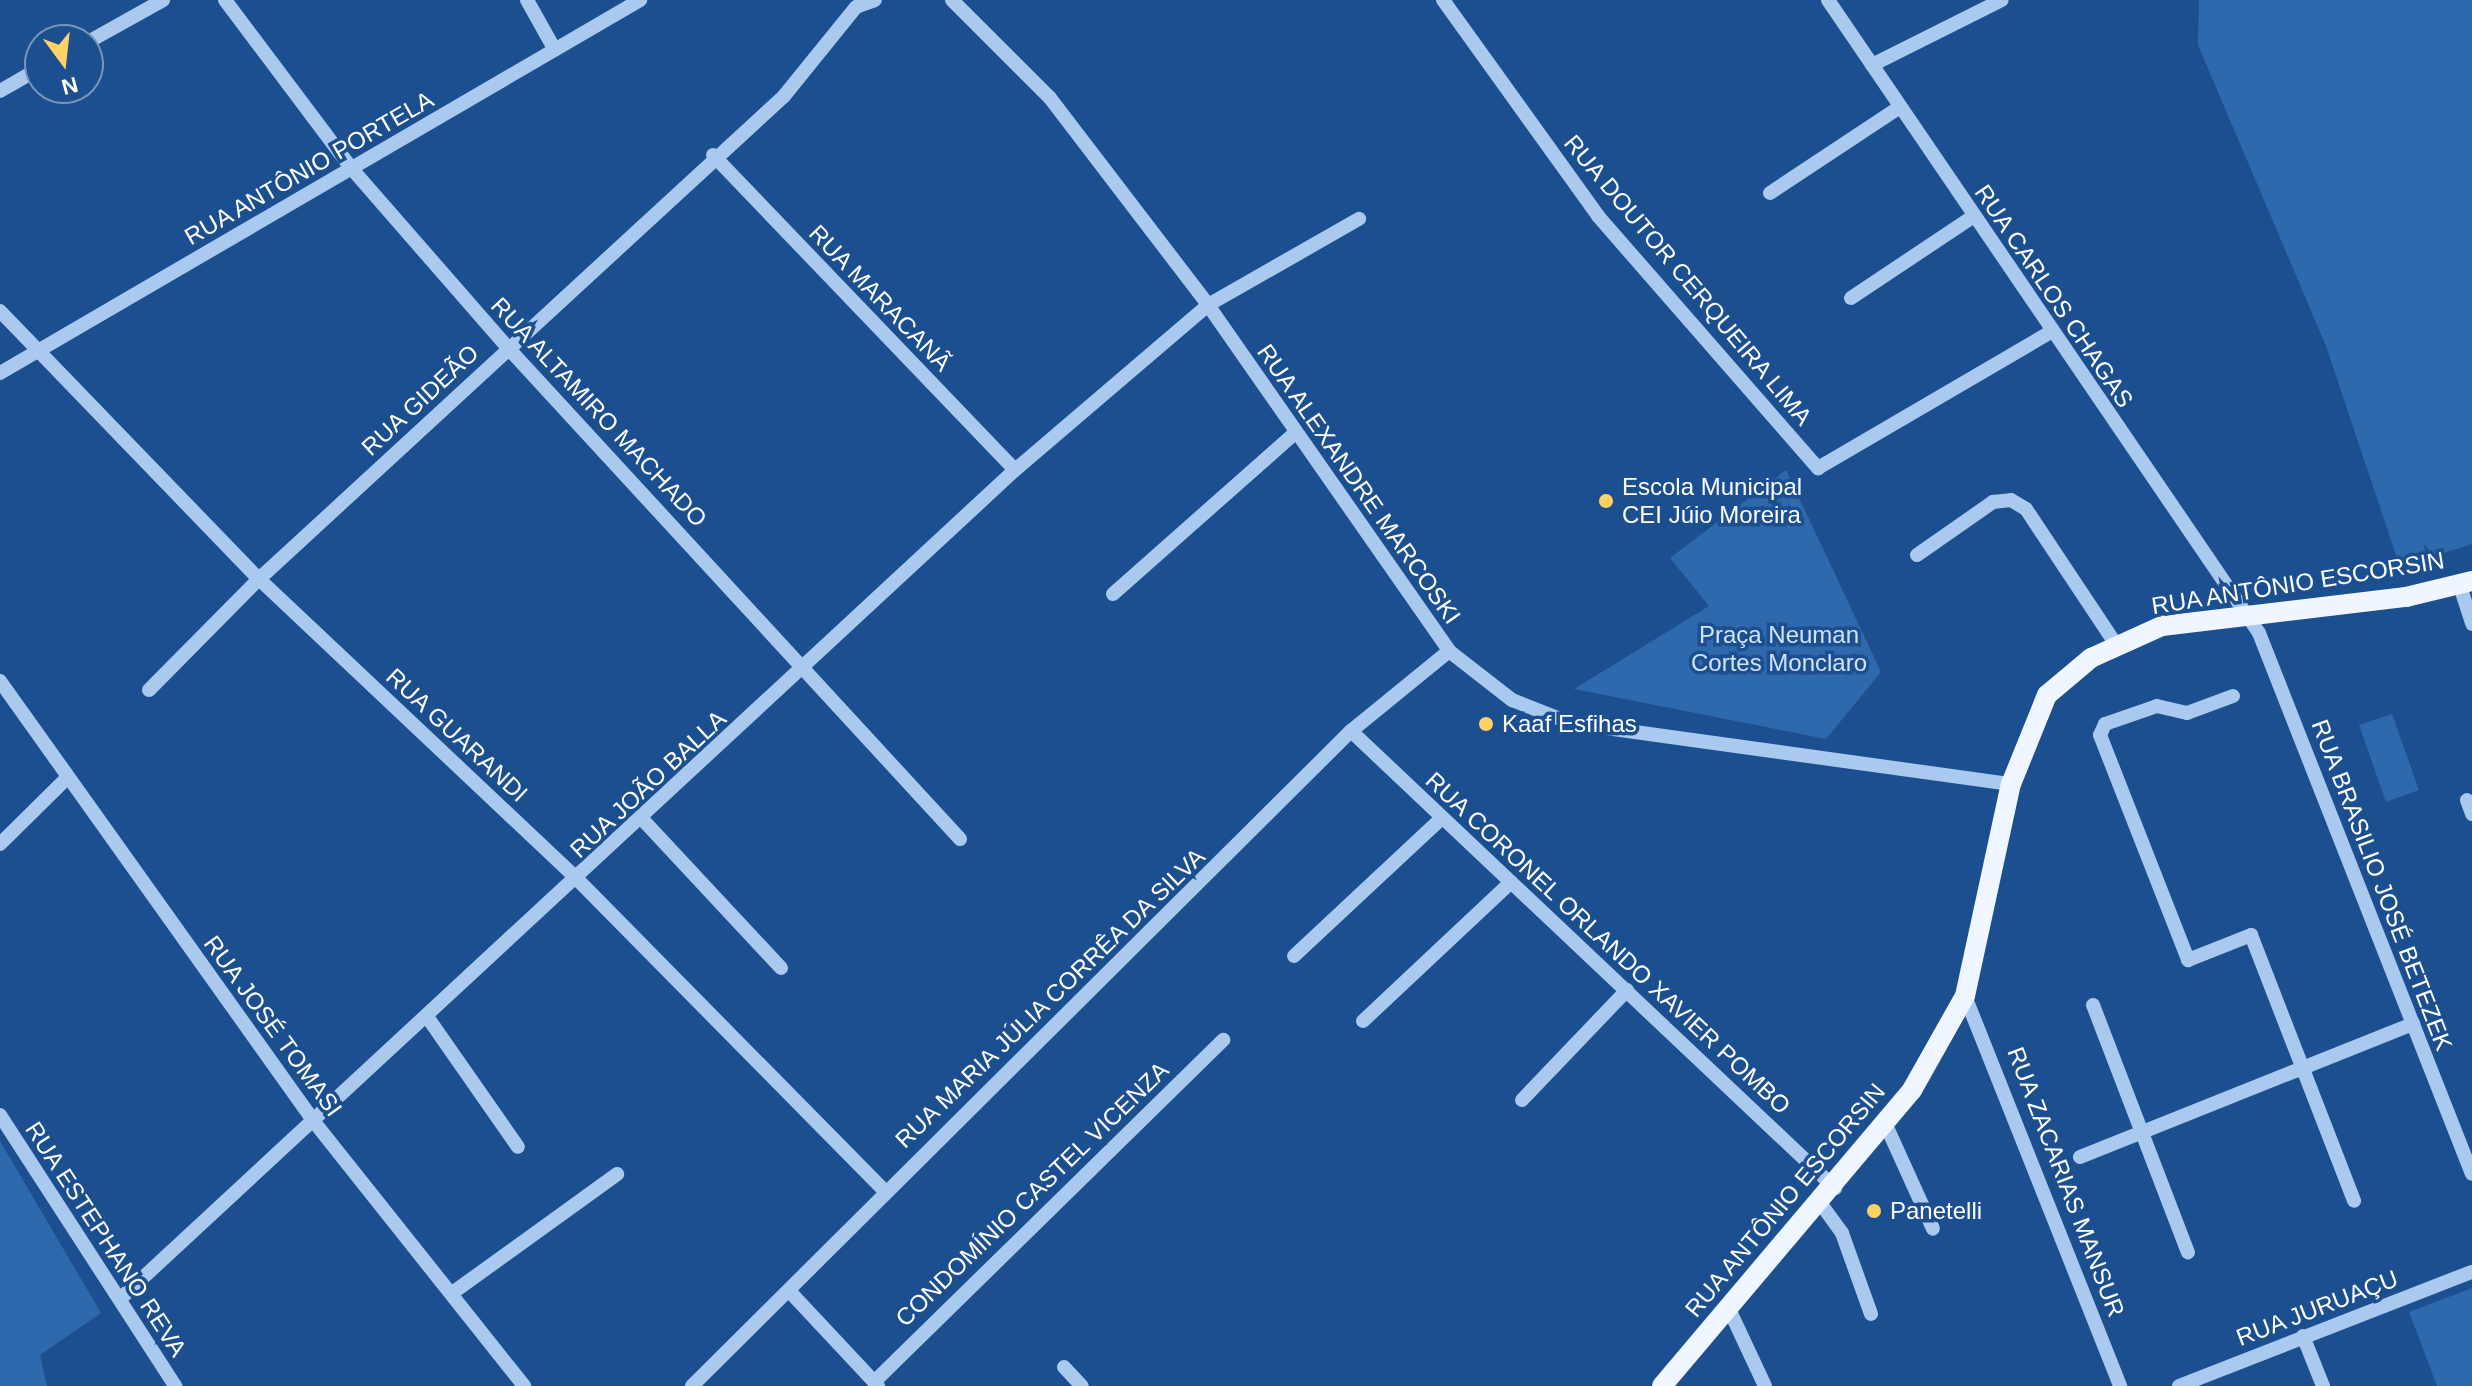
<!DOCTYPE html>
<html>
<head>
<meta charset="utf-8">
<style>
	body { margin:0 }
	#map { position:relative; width:2472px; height:1386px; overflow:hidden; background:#1b4f8f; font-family:Helvetica,sans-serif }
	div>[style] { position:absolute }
	.green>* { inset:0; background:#2e69ad }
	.minor>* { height:14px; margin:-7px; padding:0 7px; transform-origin:7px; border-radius:7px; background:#a9c9ee }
	.major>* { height:20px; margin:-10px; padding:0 10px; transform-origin:10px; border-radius:10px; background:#f0f6ff }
	.dots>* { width:22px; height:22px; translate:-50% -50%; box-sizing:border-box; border:4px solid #1b4f8f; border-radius:50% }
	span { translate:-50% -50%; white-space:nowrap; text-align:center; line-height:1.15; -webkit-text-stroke:7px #1b4f8f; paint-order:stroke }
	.street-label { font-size:24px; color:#fff }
	.poi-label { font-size:24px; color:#fff }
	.left { translate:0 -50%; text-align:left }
	.park-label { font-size:24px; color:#cfe3fa }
	.north { position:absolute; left:24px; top:24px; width:80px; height:80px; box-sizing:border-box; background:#1b4f8f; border:2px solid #7695bc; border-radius:50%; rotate:165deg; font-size:22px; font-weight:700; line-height:32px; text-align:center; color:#fff }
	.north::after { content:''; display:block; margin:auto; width:28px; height:36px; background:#ffd166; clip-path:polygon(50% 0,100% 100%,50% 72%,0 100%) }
</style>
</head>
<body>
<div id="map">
	<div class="green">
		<i style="clip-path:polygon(2199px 0,2472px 0,2472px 544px,2400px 567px,2326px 346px,2198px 45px)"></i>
		<i style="clip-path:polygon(1786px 470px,1881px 672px,1826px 739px,1574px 689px,1709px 606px,1670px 558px)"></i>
		<i style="clip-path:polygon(2392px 714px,2419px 790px,2386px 802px,2359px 725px)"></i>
		<i style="clip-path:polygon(0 1141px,101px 1313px,40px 1355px,47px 1386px,0 1386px)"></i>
		<i style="clip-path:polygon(2472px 1288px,2472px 1386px,2437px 1386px,2409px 1312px)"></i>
	</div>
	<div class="minor">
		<i style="left:225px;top:0;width:211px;rotate:53.1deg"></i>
		<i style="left:352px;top:169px;width:239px;rotate:48.9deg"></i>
		<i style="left:509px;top:349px;width:666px;rotate:47.37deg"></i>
		<i style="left:527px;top:0;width:57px;rotate:60.8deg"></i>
		<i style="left:952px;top:0;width:139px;rotate:45deg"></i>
		<i style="left:1050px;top:98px;width:260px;rotate:52.6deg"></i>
		<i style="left:1208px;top:305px;width:422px;rotate:55.1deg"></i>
		<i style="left:1449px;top:651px;width:80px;rotate:37.9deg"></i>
		<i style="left:1512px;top:700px;width:62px;rotate:21.6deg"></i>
		<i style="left:1570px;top:723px;width:445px;rotate:7.9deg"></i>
		<i style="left:1443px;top:0;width:266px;rotate:54.3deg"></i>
		<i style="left:1598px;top:216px;width:335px;rotate:48.9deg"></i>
		<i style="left:1818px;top:468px;width:271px;rotate:-30.3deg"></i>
		<i style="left:1828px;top:0;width:766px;rotate:55.75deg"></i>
		<i style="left:2259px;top:633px;width:581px;rotate:68.51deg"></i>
		<i style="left:88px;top:42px;width:86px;rotate:-29.2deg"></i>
		<i style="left:1872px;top:65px;width:145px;rotate:-26.6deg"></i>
		<i style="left:0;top:91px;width:46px;rotate:-29.9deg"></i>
		<i style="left:713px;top:155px;width:436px;rotate:46.2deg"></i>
		<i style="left:1770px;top:193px;width:156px;rotate:-33.5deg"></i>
		<i style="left:1851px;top:298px;width:148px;rotate:-33.7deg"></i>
		<i style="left:0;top:311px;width:373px;rotate:46deg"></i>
		<i style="left:259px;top:579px;width:439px;rotate:43.3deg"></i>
		<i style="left:578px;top:880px;width:436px;rotate:45.4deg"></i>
		<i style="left:0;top:373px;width:741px;rotate:-30.23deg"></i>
		<i style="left:1917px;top:555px;width:93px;rotate:-34.9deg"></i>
		<i style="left:1993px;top:502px;width:18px;rotate:-6deg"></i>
		<i style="left:2011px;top:500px;width:17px;rotate:31deg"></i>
		<i style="left:2026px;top:509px;width:161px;rotate:56.4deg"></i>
		<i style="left:2460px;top:586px;width:40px;rotate:72deg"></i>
		<i style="left:1113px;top:594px;width:240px;rotate:-41.5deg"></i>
		<i style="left:0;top:681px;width:543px;rotate:54.52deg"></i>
		<i style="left:315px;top:1123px;width:336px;rotate:51.5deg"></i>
		<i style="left:149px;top:690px;width:156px;rotate:-45.3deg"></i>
		<i style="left:259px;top:579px;width:713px;rotate:-42.61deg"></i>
		<i style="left:784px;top:96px;width:114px;rotate:-51deg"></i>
		<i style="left:856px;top:7px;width:20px;rotate:-20deg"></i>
		<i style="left:2233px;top:696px;width:49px;rotate:159.7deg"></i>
		<i style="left:2187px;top:713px;width:31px;rotate:-167deg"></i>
		<i style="left:2157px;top:706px;width:55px;rotate:160.9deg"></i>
		<i style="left:2105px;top:724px;width:12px;rotate:114deg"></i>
		<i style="left:2100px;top:735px;width:242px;rotate:68.6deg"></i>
		<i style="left:2188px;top:960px;width:68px;rotate:-21.6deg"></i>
		<i style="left:2251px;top:935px;width:285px;rotate:68.8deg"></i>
		<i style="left:1351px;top:731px;width:666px;rotate:43.36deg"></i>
		<i style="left:2467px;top:800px;width:15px;rotate:70deg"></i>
		<i style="left:644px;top:821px;width:201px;rotate:47deg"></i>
		<i style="left:0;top:844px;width:94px;rotate:-44.6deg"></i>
		<i style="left:1294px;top:956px;width:202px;rotate:-43deg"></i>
		<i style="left:1965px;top:996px;width:420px;rotate:68.3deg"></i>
		<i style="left:2093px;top:1005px;width:265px;rotate:69deg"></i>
		<i style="left:428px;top:1018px;width:157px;rotate:55.1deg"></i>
		<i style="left:1363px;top:1021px;width:203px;rotate:-43.2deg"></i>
		<i style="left:1522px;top:1100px;width:152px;rotate:-46.3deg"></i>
		<i style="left:0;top:1115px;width:323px;rotate:57.1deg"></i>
		<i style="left:1885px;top:1123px;width:116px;rotate:65.6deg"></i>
		<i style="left:2080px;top:1157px;width:359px;rotate:-21.8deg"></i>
		<i style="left:1821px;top:1204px;width:36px;rotate:54deg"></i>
		<i style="left:1842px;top:1233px;width:86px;rotate:70.3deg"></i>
		<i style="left:455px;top:1291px;width:200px;rotate:-35.8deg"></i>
		<i style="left:792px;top:1294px;width:126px;rotate:46.9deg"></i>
		<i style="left:121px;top:1298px;width:1219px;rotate:-42.81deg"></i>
		<i style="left:1015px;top:470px;width:254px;rotate:-40.5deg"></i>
		<i style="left:1208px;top:305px;width:174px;rotate:-29.7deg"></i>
		<i style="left:1728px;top:1307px;width:87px;rotate:64.9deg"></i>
		<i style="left:2303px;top:1336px;width:54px;rotate:68.2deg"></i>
		<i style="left:1064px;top:1367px;width:26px;rotate:47deg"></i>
		<i style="left:874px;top:1382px;width:489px;rotate:-44.4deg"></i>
		<i style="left:692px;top:1386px;width:929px;rotate:-44.83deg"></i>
		<i style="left:1351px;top:731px;width:127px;rotate:-39.2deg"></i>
		<i style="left:2179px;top:1386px;width:314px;rotate:-21.3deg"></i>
	</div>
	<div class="major">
		<i style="left:1662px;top:1386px;width:387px;rotate:-49.8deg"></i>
		<i style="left:1912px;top:1090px;width:108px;rotate:-60.6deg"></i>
		<i style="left:1965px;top:996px;width:217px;rotate:-77.8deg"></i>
		<i style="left:2011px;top:784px;width:96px;rotate:-68deg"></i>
		<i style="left:2047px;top:695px;width:57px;rotate:-40.1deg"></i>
		<i style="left:2091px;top:658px;width:78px;rotate:-24.3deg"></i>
		<i style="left:2162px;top:626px;width:246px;rotate:-6.8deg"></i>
		<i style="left:2406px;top:597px;width:68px;rotate:-13.6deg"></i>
	</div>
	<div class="dots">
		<i style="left:1606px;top:501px;background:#ffd166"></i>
		<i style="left:1486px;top:724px;background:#ffd166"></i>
		<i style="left:1874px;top:1211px;background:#ffd166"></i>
	</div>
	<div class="street-label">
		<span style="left:309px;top:168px;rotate:-30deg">RUA ANTÔNIO PORTELA</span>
		<span style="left:1688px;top:280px;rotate:50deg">RUA DOUTOR CERQUEIRA LIMA</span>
		<span style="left:2054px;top:296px;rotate:56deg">RUA CARLOS CHAGAS</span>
		<span style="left:880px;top:298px;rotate:46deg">RUA MARACANÃ</span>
		<span style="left:420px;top:400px;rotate:-43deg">RUA GIDEÃO</span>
		<span style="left:599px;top:412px;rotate:47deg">RUA ALTAMIRO MACHADO</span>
		<span style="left:1359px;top:484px;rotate:55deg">RUA ALEXANDRE MARCOSKI</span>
		<span style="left:2298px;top:583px;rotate:-9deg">RUA ANTÔNIO ESCORSIN</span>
		<span style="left:457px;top:735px;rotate:43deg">RUA GUARANDI</span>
		<span style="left:648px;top:784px;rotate:-43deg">RUA JOÃO BALLA</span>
		<span style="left:2382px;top:885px;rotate:69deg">RUA BRASILIO JOSÉ BETEZEK</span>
		<span style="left:1608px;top:943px;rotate:43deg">RUA CORONEL ORLANDO XAVIER POMBO</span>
		<span style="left:1050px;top:998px;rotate:-44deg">RUA MARIA JÚLIA CORRÊA DA SILVA</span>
		<span style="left:273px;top:1026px;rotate:54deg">RUA JOSÉ TOMASI</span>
		<span style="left:2066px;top:1182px;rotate:69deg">RUA ZACARIAS MANSUR</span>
		<span style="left:1032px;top:1194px;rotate:-44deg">CONDOMÍNIO CASTEL VICENZA</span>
		<span style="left:1785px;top:1200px;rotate:-50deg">RUA ANTÔNIO ESCORSIN</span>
		<span style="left:106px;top:1239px;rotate:57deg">RUA ESTEPHANO REVA</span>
		<span style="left:2317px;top:1308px;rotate:-21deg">RUA JURUAÇU</span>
	</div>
	<div class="poi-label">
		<span class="left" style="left:1622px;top:501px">Escola Municipal<br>CEI Júio Moreira</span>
		<span class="left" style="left:1502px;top:724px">Kaaf Esfihas</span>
		<span class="left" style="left:1890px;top:1211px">Panetelli</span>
	</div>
	<div class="park-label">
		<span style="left:1779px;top:649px">Praça Neuman<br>Cortes Monclaro</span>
	</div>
	<div class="north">N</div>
</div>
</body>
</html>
